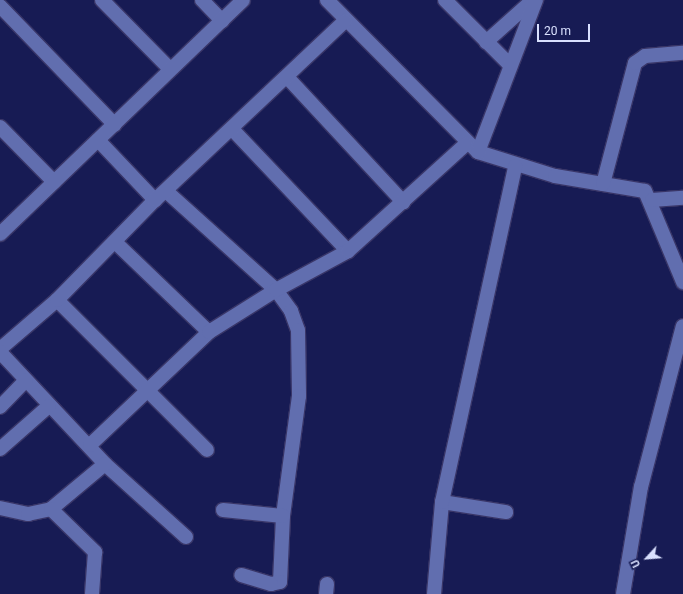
<!DOCTYPE html>
<html>
<head>
<meta charset="utf-8">
<style>
	body { margin:0 }
	#map { position:relative; width:683px; height:594px; overflow:hidden; background:#171b54; font-family:Roboto,sans-serif }
	div>[style] { position:absolute }
	.roads { filter:drop-shadow(1px 0 #393668) drop-shadow(-1px 0 #393668) drop-shadow(0 1px #393668) drop-shadow(0 -1px #393668) }
	.street>* { height:14px; margin:-7px; padding:0 7px; transform-origin:7px; border-radius:7px; background:#616eaf }
	span { translate:-50% -50%; white-space:nowrap; text-align:center; line-height:1.15; -webkit-text-stroke:3.5px #171b54; paint-order:stroke }
	.north { position:absolute; left:627px; top:538px; width:40px; height:40px; -webkit-text-stroke:3px #171b54; paint-order:stroke; rotate:244deg; font-size:11px; font-weight:700; line-height:16px; text-align:center; color:#d9e0fe }
	.north::after { content:''; display:block; margin:auto; width:14px; height:18px; background:#d9e0fe; clip-path:polygon(50% 0,100% 100%,50% 72%,0 100%) }
	.scale { position:absolute; left:537px; top:24px; width:53px; height:18px; box-sizing:border-box; border:2px solid #d9e0fe; border-top:0; padding-left:5px; font-size:12px; line-height:14px; white-space:nowrap; color:#d9e0fe; -webkit-text-stroke:3px #171b54; paint-order:stroke }
</style>
</head>
<body>
<div id="map">
	<div class="roads">
		<div class="street">
			<i style="left:102px;top:0;width:97px;rotate:45.4deg"></i>
			<i style="left:202px;top:0;width:29px;rotate:46deg"></i>
			<i style="left:327px;top:0;width:214px;rotate:45.2deg"></i>
			<i style="left:478px;top:152px;width:81px;rotate:17.3deg"></i>
			<i style="left:555px;top:176px;width:91px;rotate:9.5deg"></i>
			<i style="left:645px;top:191px;width:99px;rotate:67.3deg"></i>
			<i style="left:445px;top:0;width:92px;rotate:45deg"></i>
			<i style="left:0;top:6px;width:165px;rotate:46deg"></i>
			<i style="left:486px;top:42px;width:63px;rotate:-41.8deg"></i>
			<i style="left:287px;top:77px;width:171px;rotate:47.1deg"></i>
			<i style="left:0;top:127px;width:77px;rotate:45.5deg"></i>
			<i style="left:233px;top:130px;width:167px;rotate:46.5deg"></i>
			<i style="left:98px;top:140px;width:83px;rotate:46.5deg"></i>
			<i style="left:478px;top:152px;width:163px;rotate:-69.1deg"></i>
			<i style="left:603px;top:184px;width:125px;rotate:-75.2deg"></i>
			<i style="left:635px;top:63px;width:12px;rotate:-35deg"></i>
			<i style="left:645px;top:56px;width:38px;rotate:-5deg"></i>
			<i style="left:166px;top:191px;width:148px;rotate:42deg"></i>
			<i style="left:276px;top:290px;width:26px;rotate:54deg"></i>
			<i style="left:291px;top:311px;width:20px;rotate:70deg"></i>
			<i style="left:298px;top:330px;width:66px;rotate:89.1deg"></i>
			<i style="left:299px;top:396px;width:121px;rotate:97.6deg"></i>
			<i style="left:283px;top:516px;width:66px;rotate:92.6deg"></i>
			<i style="left:280px;top:582px;width:9px;rotate:167deg"></i>
			<i style="left:271px;top:584px;width:31px;rotate:-163deg"></i>
			<i style="left:652px;top:200px;width:31px;rotate:-4deg"></i>
			<i style="left:0;top:234px;width:337px;rotate:-43.9deg"></i>
			<i style="left:115px;top:242px;width:130px;rotate:43.8deg"></i>
			<i style="left:57px;top:300px;width:212px;rotate:45deg"></i>
			<i style="left:0;top:349px;width:75px;rotate:-40.7deg"></i>
			<i style="left:57px;top:300px;width:140px;rotate:-45.6deg"></i>
			<i style="left:155px;top:200px;width:261px;rotate:-43.3deg"></i>
			<i style="left:0;top:352px;width:154px;rotate:46.8deg"></i>
			<i style="left:105px;top:464px;width:109px;rotate:42deg"></i>
			<i style="left:0;top:407px;width:37px;rotate:-46deg"></i>
			<i style="left:90px;top:445px;width:164px;rotate:-43.5deg"></i>
			<i style="left:209px;top:332px;width:79px;rotate:-32.1deg"></i>
			<i style="left:276px;top:290px;width:82px;rotate:-28.4deg"></i>
			<i style="left:348px;top:251px;width:159px;rotate:-42.2deg"></i>
			<i style="left:0;top:449px;width:65px;rotate:-41.3deg"></i>
			<i style="left:442px;top:502px;width:65px;rotate:8.9deg"></i>
			<i style="left:0;top:508px;width:29px;rotate:12deg"></i>
			<i style="left:28px;top:514px;width:24px;rotate:-12deg"></i>
			<i style="left:51px;top:509px;width:70px;rotate:-39.8deg"></i>
			<i style="left:51px;top:509px;width:62px;rotate:44.3deg"></i>
			<i style="left:95px;top:552px;width:42px;rotate:94.1deg"></i>
			<i style="left:223px;top:510px;width:60px;rotate:5.7deg"></i>
			<i style="left:326px;top:594px;width:10px;rotate:-84deg"></i>
			<i style="left:434px;top:594px;width:92px;rotate:-85deg"></i>
			<i style="left:442px;top:502px;width:344px;rotate:-77.7deg"></i>
			<i style="left:623px;top:594px;width:109px;rotate:-80.5deg"></i>
			<i style="left:641px;top:487px;width:166px;rotate:-75.4deg"></i>
		</div>
	</div>
	<div class="north">U</div>
	<div class="scale">20 m</div>
</div>
</body>
</html>
